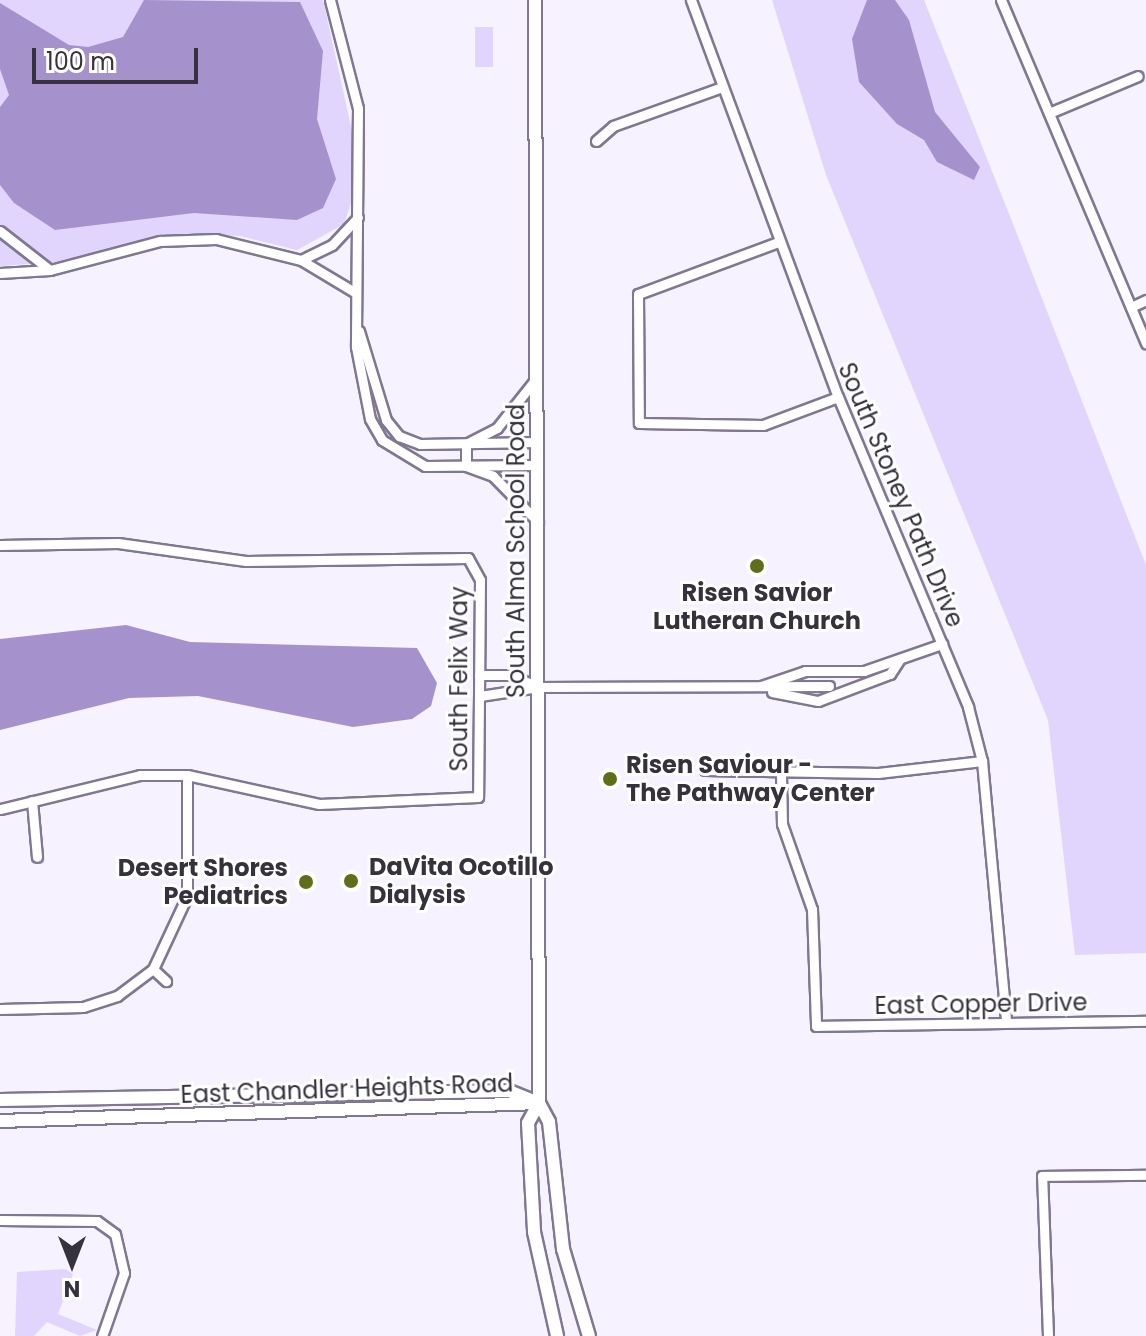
<!DOCTYPE html>
<html>
<head>
<meta charset="utf-8">
<style>
	body { margin:0 }
	#map { position:relative; width:1146px; height:1336px; overflow:hidden; background:#f6f2ff; font-family:Poppins,sans-serif }
	div>[style] { position:absolute }
	.green>* { inset:0; background:#e1d5fd }
	.water>* { inset:0; background:#a592cc }
	.roads { filter:drop-shadow(2px 0 #807793) drop-shadow(-2px 0 #807793) drop-shadow(0 2px #807793) drop-shadow(0 -2px #807793) }
	.minor>* { height:9px; margin:-4.5px; padding:0 4.5px; transform-origin:4.5px; border-radius:4.5px; background:#fff }
	.secondary>* { height:12px; margin:-6px; padding:0 6px; transform-origin:6px; border-radius:6px; background:#fff }
	.dots>* { width:22px; height:22px; translate:-50% -50%; box-sizing:border-box; border:4px solid #fff; border-radius:50% }
	span { translate:-50% -50%; white-space:nowrap; text-align:center; line-height:1.15; -webkit-text-stroke:6px #fff; paint-order:stroke }
	.street-label { font-size:24px; color:#35313d }
	.poi-label { font-size:24px; color:#35313d; font-weight:700 }
	.left { translate:0 -50%; text-align:left }
	.right { translate:-100% -50%; text-align:right }
	.north { position:absolute; left:32px; top:1224px; width:80px; height:80px; -webkit-text-stroke:6px #fff; paint-order:stroke; rotate:180deg; font-size:22px; font-weight:700; line-height:32px; text-align:center; color:#35313d }
	.north::after { content:''; display:block; margin:auto; width:28px; height:36px; background:#35313d; clip-path:polygon(50% 0,100% 100%,50% 72%,0 100%) }
	.scale { position:absolute; left:32px; top:48px; width:166px; height:36px; box-sizing:border-box; border:4px solid #35313d; border-top:0; padding-left:10px; font-size:24px; line-height:28px; white-space:nowrap; color:#35313d; -webkit-text-stroke:6px #fff; paint-order:stroke }
</style>
</head>
<body>
<div id="map">
	<div class="green">
		<i style="clip-path:polygon(0 0,323px 0,352px 131px,352px 200px,344px 224px,297px 250px,240px 236px,172px 234px,55px 262px,0 266px)"></i>
		<i style="clip-path:polygon(772px 0,924px 0,1013px 224px,1146px 565px,1146px 953px,1075px 955px,1048px 720px,826px 175px)"></i>
		<i style="clip-path:polygon(475px 27px,493px 27px,493px 67px,475px 67px)"></i>
		<i style="clip-path:polygon(65px 1269px,73px 1274px,58px 1314px,97px 1330px,80px 1336px,47px 1322px,34px 1336px,15px 1336px,17px 1272px)"></i>
	</div>
	<div class="water">
		<i style="clip-path:polygon(144px 0,300px 2px,323px 51px,317px 119px,336px 179px,323px 208px,297px 220px,194px 213px,55px 230px,14px 203px,0 185px,0 107px,9px 95px,0 69px,0 3px,69px 45px,88px 47px,123px 37px)"></i>
		<i style="clip-path:polygon(867px 0,895px 0,909px 20px,935px 112px,980px 167px,974px 180px,937px 162px,924px 140px,897px 124px,859px 82px,852px 39px)"></i>
		<i style="clip-path:polygon(126px 625px,190px 642px,417px 648px,437px 683px,431px 706px,412px 719px,353px 727px,198px 696px,129px 698px,0 730px,0 639px)"></i>
	</div>
	<div class="roads">
		<div class="minor">
			<i style="left:330px;top:0;width:112px;rotate:75.5deg"></i>
			<i style="left:358px;top:108px;width:239px;rotate:90.5deg"></i>
			<i style="left:356px;top:347px;width:73px;rotate:79deg"></i>
			<i style="left:370px;top:419px;width:24px;rotate:60deg"></i>
			<i style="left:382px;top:440px;width:50px;rotate:31.2deg"></i>
			<i style="left:425px;top:466px;width:113px;rotate:-0.5deg"></i>
			<i style="left:691px;top:0;width:423px;rotate:69.7deg"></i>
			<i style="left:838px;top:397px;width:336px;rotate:67.2deg"></i>
			<i style="left:968px;top:707px;width:56px;rotate:75.5deg"></i>
			<i style="left:982px;top:761px;width:262px;rotate:84.7deg"></i>
			<i style="left:1001px;top:0;width:373px;rotate:67.1deg"></i>
			<i style="left:1049px;top:113px;width:96px;rotate:-22.6deg"></i>
			<i style="left:596px;top:141px;width:23px;rotate:-41deg"></i>
			<i style="left:613px;top:126px;width:116px;rotate:-19.7deg"></i>
			<i style="left:0;top:231px;width:63px;rotate:38deg"></i>
			<i style="left:778px;top:242px;width:149px;rotate:159.6deg"></i>
			<i style="left:638px;top:294px;width:129px;rotate:89.6deg"></i>
			<i style="left:639px;top:423px;width:124px;rotate:0.9deg"></i>
			<i style="left:763px;top:425px;width:80px;rotate:-20.5deg"></i>
			<i style="left:301px;top:260px;width:34px;rotate:-26deg"></i>
			<i style="left:332px;top:245px;width:38px;rotate:-47deg"></i>
			<i style="left:0;top:273px;width:50px;rotate:-3.4deg"></i>
			<i style="left:50px;top:270px;width:114px;rotate:-14.8deg"></i>
			<i style="left:160px;top:241px;width:56px;rotate:-2deg"></i>
			<i style="left:216px;top:239px;width:88px;rotate:13.9deg"></i>
			<i style="left:301px;top:260px;width:64px;rotate:31deg"></i>
			<i style="left:1131px;top:307px;width:17px;rotate:-25deg"></i>
			<i style="left:359px;top:331px;width:93px;rotate:73.1deg"></i>
			<i style="left:386px;top:420px;width:21px;rotate:51deg"></i>
			<i style="left:399px;top:436px;width:22px;rotate:21deg"></i>
			<i style="left:420px;top:444px;width:118px;rotate:-1deg"></i>
			<i style="left:535px;top:380px;width:61px;rotate:128.4deg"></i>
			<i style="left:497px;top:428px;width:35px;rotate:153deg"></i>
			<i style="left:466px;top:444px;width:22px;rotate:90deg"></i>
			<i style="left:466px;top:466px;width:29px;rotate:20deg"></i>
			<i style="left:493px;top:476px;width:64px;rotate:45.6deg"></i>
			<i style="left:0;top:545px;width:118px;rotate:-1deg"></i>
			<i style="left:118px;top:543px;width:129px;rotate:8deg"></i>
			<i style="left:246px;top:561px;width:222px;rotate:-0.8deg"></i>
			<i style="left:468px;top:558px;width:25px;rotate:61deg"></i>
			<i style="left:480px;top:580px;width:217px;rotate:90.5deg"></i>
			<i style="left:478px;top:797px;width:159px;rotate:177.5deg"></i>
			<i style="left:319px;top:804px;width:135px;rotate:-167.6deg"></i>
			<i style="left:187px;top:775px;width:47px;rotate:180deg"></i>
			<i style="left:140px;top:775px;width:144px;rotate:166.3deg"></i>
			<i style="left:479px;top:675px;width:32px"></i>
			<i style="left:511px;top:675px;width:30px;rotate:24deg"></i>
			<i style="left:761px;top:686px;width:46px;rotate:-18.8deg"></i>
			<i style="left:805px;top:671px;width:59px"></i>
			<i style="left:864px;top:671px;width:83px;rotate:-19.1deg"></i>
			<i style="left:772px;top:692px;width:47px;rotate:11.1deg"></i>
			<i style="left:818px;top:701px;width:77px;rotate:-20.6deg"></i>
			<i style="left:890px;top:674px;width:17px;rotate:-57deg"></i>
			<i style="left:480px;top:696px;width:59px;rotate:-8.8deg"></i>
			<i style="left:538px;top:687px;width:291px;rotate:-0.2deg"></i>
			<i style="left:705px;top:770px;width:173px;rotate:1deg"></i>
			<i style="left:878px;top:773px;width:105px;rotate:-6.6deg"></i>
			<i style="left:781px;top:773px;width:51px;rotate:88.9deg"></i>
			<i style="left:782px;top:824px;width:90px;rotate:70.6deg"></i>
			<i style="left:812px;top:909px;width:117px;rotate:88deg"></i>
			<i style="left:816px;top:1026px;width:330px;rotate:-0.9deg"></i>
			<i style="left:32px;top:801px;width:56px;rotate:84.9deg"></i>
			<i style="left:153px;top:969px;width:18px;rotate:43deg"></i>
			<i style="left:0;top:1009px;width:83px;rotate:-1.4deg"></i>
			<i style="left:83px;top:1007px;width:36px;rotate:-18deg"></i>
			<i style="left:117px;top:996px;width:45px;rotate:-36.9deg"></i>
			<i style="left:153px;top:969px;width:81px;rotate:-65deg"></i>
			<i style="left:187px;top:896px;width:121px;rotate:-90deg"></i>
			<i style="left:0;top:1220px;width:97px;rotate:0.6deg"></i>
			<i style="left:97px;top:1221px;width:22px;rotate:36deg"></i>
			<i style="left:115px;top:1234px;width:40px;rotate:77deg"></i>
			<i style="left:124px;top:1273px;width:67px;rotate:109.2deg"></i>
			<i style="left:1048px;top:1336px;width:160px;rotate:-92.1deg"></i>
			<i style="left:1042px;top:1176px;width:104px;rotate:-0.6deg"></i>
		</div>
		<div class="secondary">
			<i style="left:535px;top:0;width:1103px;rotate:89.79deg"></i>
			<i style="left:539px;top:1103px;width:21px;rotate:62deg"></i>
			<i style="left:549px;top:1122px;width:128px;rotate:83.7deg"></i>
			<i style="left:563px;top:1249px;width:91px;rotate:73.4deg"></i>
			<i style="left:0;top:1100px;width:509px;rotate:-1.01deg"></i>
			<i style="left:509px;top:1091px;width:32px;rotate:22deg"></i>
			<i style="left:539px;top:1103px;width:23px;rotate:119deg"></i>
			<i style="left:528px;top:1123px;width:109px;rotate:86.8deg"></i>
			<i style="left:534px;top:1232px;width:107px;rotate:77.5deg"></i>
			<i style="left:0;top:1121px;width:539px;rotate:-1.91deg"></i>
		</div>
	</div>
	<div class="dots">
		<i style="left:757px;top:566px;background:#5f6e18"></i>
		<i style="left:610px;top:779px;background:#5f6e18"></i>
		<i style="left:351px;top:881px;background:#5f6e18"></i>
		<i style="left:306px;top:882px;background:#5f6e18"></i>
	</div>
	<div class="street-label">
		<span style="left:901px;top:495px;rotate:67deg">South Stoney Path Drive</span>
		<span style="left:516px;top:551px;rotate:-90deg">South Alma School Road</span>
		<span style="left:459px;top:679px;rotate:-90deg">South Felix Way</span>
		<span style="left:981px;top:1004px;rotate:-1deg">East Copper Drive</span>
		<span style="left:347px;top:1089px;rotate:-2deg">East Chandler Heights Road</span>
	</div>
	<div class="poi-label">
		<span style="left:757px;top:607px">Risen Savior<br>Lutheran Church</span>
		<span class="left" style="left:626px;top:779px">Risen Saviour -<br>The Pathway Center</span>
		<span class="left" style="left:369px;top:881px">DaVita Ocotillo<br>Dialysis</span>
		<span class="right" style="left:288px;top:882px">Desert Shores<br>Pediatrics</span>
	</div>
	<div class="north">N</div>
	<div class="scale">100 m</div>
</div>
</body>
</html>
